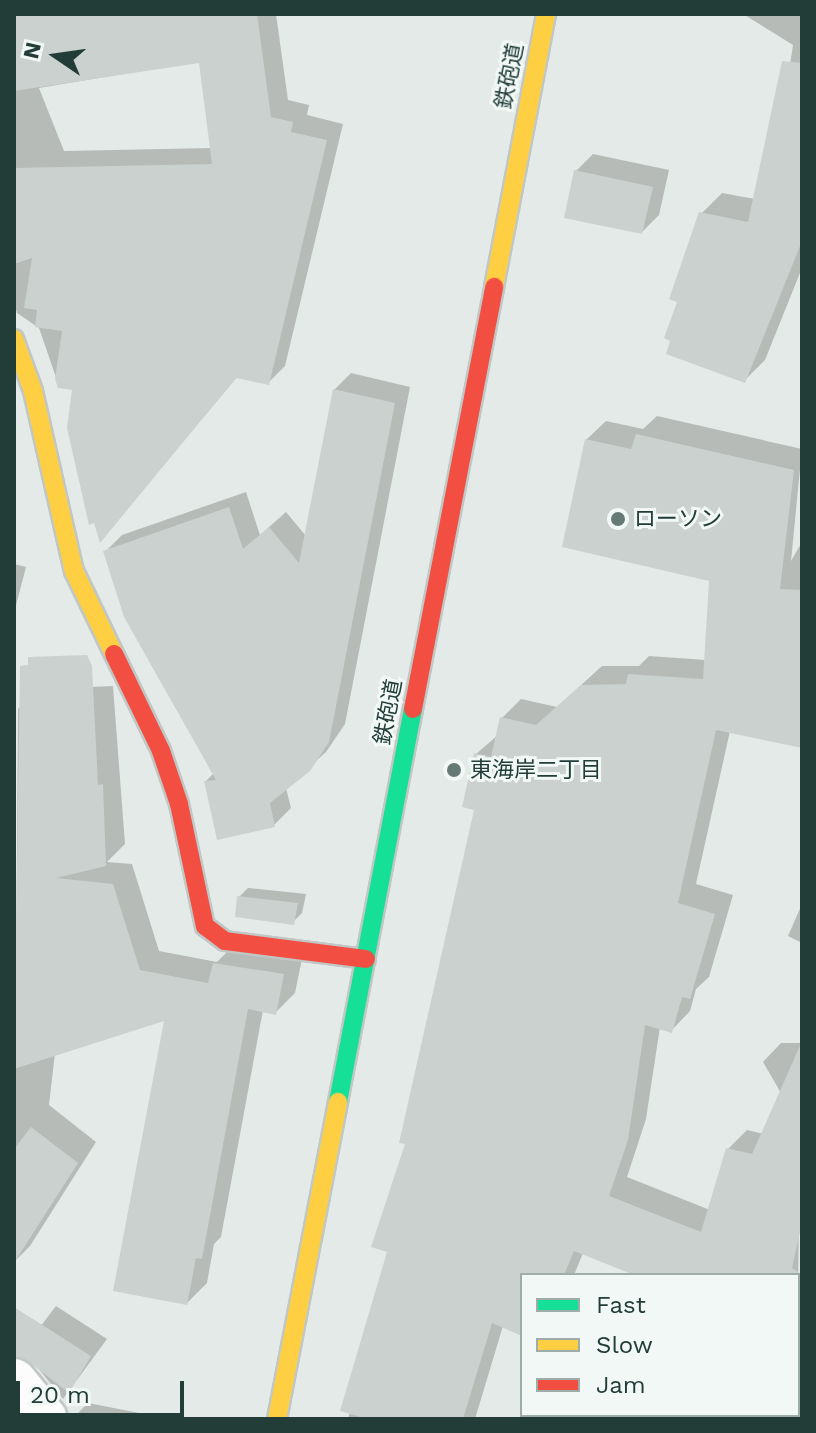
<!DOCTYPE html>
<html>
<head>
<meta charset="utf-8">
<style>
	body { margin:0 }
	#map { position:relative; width:816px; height:1433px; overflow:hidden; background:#e4eae7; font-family:"Work Sans","Noto Sans JP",sans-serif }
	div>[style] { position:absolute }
	.shadow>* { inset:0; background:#0003 }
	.building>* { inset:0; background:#cbd1cf }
	.roads { filter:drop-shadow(2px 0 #c1c7c5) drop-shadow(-2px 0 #c1c7c5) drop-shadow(0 2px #c1c7c5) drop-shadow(0 -2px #c1c7c5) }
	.street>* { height:44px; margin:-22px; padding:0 22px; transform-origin:22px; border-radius:22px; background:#fbfcfb }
	.fast>* { height:18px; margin:-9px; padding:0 9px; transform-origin:9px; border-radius:9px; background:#16e098 }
	.slow>* { height:18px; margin:-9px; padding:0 9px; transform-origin:9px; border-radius:9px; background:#ffcf43 }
	.jam>* { height:18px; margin:-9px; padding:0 9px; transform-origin:9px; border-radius:9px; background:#f24e42 }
	.dots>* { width:22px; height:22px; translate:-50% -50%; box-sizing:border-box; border:4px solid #f2f8f6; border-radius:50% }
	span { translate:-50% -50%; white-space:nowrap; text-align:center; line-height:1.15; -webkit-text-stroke:6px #f2f8f6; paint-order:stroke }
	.street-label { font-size:22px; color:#223d38 }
	.poi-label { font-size:22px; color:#223d38 }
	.left { translate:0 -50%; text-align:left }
	.frame { position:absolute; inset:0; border:16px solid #223d38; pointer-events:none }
	.legend { position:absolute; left:520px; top:1273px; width:280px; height:144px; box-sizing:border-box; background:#f2f8f6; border:2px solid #9fadaa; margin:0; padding:10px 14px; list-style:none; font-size:24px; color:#223d38 }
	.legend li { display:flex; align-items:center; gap:16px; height:40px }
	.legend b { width:40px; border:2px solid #9fadaa }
	.north { position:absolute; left:16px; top:16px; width:80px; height:80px; -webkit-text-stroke:6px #f2f8f6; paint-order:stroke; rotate:283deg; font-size:22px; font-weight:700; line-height:32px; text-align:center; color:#223d38 }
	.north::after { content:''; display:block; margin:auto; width:28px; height:36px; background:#223d38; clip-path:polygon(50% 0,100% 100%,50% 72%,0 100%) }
	.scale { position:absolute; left:16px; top:1381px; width:168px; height:36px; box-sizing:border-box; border:4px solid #223d38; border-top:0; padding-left:10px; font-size:24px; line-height:28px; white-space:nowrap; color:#223d38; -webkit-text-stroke:6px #f2f8f6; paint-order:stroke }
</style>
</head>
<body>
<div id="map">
	<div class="shadow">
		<i style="clip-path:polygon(evenodd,14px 14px,276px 14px,288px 100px,309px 105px,307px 115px,343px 124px,285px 366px,268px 383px,238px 376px,101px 539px,75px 388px,59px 386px,39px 328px,17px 313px,14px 303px,14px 14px,201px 61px,212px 148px,64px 151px,39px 88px,201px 61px)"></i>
		<i style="clip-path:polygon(743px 14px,802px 14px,802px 268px,765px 360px,744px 381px,679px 301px,701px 214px,722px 193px,755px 199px,783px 110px,793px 45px)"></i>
		<i style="clip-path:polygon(593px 154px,669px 170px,659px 215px,642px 232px,576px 171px)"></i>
		<i style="clip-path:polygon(351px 373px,410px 387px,345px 724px,326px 752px,286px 788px,291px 808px,274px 825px,206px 781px,214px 773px,105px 552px,122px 535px,246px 492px,260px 535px,286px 512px,306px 536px,334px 390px)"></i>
		<i style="clip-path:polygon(657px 416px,802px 449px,791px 561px,802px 542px,802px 746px,730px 731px,696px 884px,733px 895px,709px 977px,696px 989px,690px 1011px,671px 1031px,660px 1027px,646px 1119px,627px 1177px,710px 1210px,728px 1149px,747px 1130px,764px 1134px,781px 1093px,763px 1062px,781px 1043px,802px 1043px,798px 1283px,798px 1275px,683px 1275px,583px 1253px,574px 1275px,522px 1275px,522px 1334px,503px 1326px,475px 1419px,348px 1419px,390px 1251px,477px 808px,476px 754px,498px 735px,502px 718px,521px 699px,557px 707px,602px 666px,639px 666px,649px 656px,706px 660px,711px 579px,586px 440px,606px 421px,643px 429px)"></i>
		<i style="clip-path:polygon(14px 564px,26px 567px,14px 613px)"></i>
		<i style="clip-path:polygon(113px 686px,125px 844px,107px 862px,132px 864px,159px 951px,217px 962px,235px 944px,303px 954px,295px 993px,275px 1013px,263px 1010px,221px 1237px,214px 1244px,207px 1283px,187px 1303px,166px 1018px,55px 1053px,49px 1105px,96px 1142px,30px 1246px,14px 1262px,18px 709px,38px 689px)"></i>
		<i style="clip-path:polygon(248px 888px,306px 894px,302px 913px,293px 922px,239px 897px)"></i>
		<i style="clip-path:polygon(802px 904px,802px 943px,788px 936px)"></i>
		<i style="clip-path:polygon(56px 1306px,107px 1339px,63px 1399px,34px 1363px,18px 1356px)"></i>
		<i style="clip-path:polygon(88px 1403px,170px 1419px,72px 1419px)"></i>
		<i style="clip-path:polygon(668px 1415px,762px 1415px,667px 1419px)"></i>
	</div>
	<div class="building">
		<i style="clip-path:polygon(14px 14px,257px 14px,271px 117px,293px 122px,291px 132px,327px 140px,269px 385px,236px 378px,100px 543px,94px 523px,89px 525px,67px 428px,72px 390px,58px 388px,55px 379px,62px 331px,35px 327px,37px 310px,24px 308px,32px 258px,14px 264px,14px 168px,212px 164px,199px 63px,14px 91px)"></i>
		<i style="clip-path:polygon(782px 61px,802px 63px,802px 241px,745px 383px,666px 354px,670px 341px,664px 338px,677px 302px,669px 299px,699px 212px,748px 222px)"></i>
		<i style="clip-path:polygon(574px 170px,653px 187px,642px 234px,564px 218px)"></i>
		<i style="clip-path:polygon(333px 389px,395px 403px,329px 742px,310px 771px,270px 803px,275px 827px,217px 840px,204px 781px,216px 780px,124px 617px,103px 551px,229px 507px,243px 549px,269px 527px,299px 563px)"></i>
		<i style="clip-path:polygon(636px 434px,794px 470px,780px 589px,802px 590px,802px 748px,716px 730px,678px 903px,715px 914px,690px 999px,682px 997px,672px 1033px,645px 1025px,628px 1140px,609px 1196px,701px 1232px,726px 1148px,752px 1154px,802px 1041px,802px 1223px,792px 1268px,802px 1275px,634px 1275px,574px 1251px,564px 1275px,522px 1275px,522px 1336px,492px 1323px,463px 1419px,368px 1419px,340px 1411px,387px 1252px,371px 1247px,405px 1144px,399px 1143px,474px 810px,462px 807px,474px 753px,491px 757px,500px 717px,536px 725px,581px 685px,626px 684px,628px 674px,703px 679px,709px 581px,562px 547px,585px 439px,631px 449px)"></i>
		<i style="clip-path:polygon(87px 655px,92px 666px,98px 785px,103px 784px,106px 866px,56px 878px,113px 884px,140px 970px,208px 983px,213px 963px,284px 974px,276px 1015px,248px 1009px,202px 1259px,196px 1258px,187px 1305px,113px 1291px,164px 1021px,14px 1069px,20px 666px,28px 665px,28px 657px)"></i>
		<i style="clip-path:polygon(237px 896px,298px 903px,294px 925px,235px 917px)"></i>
		<i style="clip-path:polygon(31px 1127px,78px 1163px,14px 1263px,14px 1149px)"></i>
		<i style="clip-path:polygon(14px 1307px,91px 1356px,69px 1393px,24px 1358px,14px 1357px)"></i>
	</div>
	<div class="roads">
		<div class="street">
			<i style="left:14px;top:1381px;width:49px;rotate:50.8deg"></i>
		</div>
		<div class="fast">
			<i style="left:338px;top:1102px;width:400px;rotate:-79.2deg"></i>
		</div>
		<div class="slow">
			<i style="left:494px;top:287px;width:278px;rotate:-79.2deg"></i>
			<i style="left:14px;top:339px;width:55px;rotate:69.9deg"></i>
			<i style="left:33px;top:391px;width:185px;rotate:77.2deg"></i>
			<i style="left:74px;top:571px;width:92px;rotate:64.3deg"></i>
			<i style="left:277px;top:1419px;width:323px;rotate:-79.1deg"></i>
		</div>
		<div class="jam">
			<i style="left:114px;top:654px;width:108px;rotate:64.1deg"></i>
			<i style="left:161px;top:751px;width:56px;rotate:71.2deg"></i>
			<i style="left:179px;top:804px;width:125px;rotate:78deg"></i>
			<i style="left:205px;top:926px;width:25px;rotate:37deg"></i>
			<i style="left:225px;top:941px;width:142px;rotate:7.3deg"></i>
			<i style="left:413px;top:709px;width:430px;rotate:-79.1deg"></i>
		</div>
	</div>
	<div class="dots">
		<i style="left:618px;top:519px;background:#667a75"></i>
		<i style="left:454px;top:770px;background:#667a75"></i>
	</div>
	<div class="street-label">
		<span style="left:509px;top:76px;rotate:-79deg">鉄砲道</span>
		<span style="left:388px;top:712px;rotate:-79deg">鉄砲道</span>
	</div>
	<div class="poi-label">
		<span class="left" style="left:634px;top:519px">ローソン</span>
		<span class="left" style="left:470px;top:770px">東海岸二丁目</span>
	</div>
	<div class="frame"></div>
	<ul class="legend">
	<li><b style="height:10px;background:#16e098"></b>Fast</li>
	<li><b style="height:10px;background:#ffcf43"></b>Slow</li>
	<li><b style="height:10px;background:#f24e42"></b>Jam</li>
	</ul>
	<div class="north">N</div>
	<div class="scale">20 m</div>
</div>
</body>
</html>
